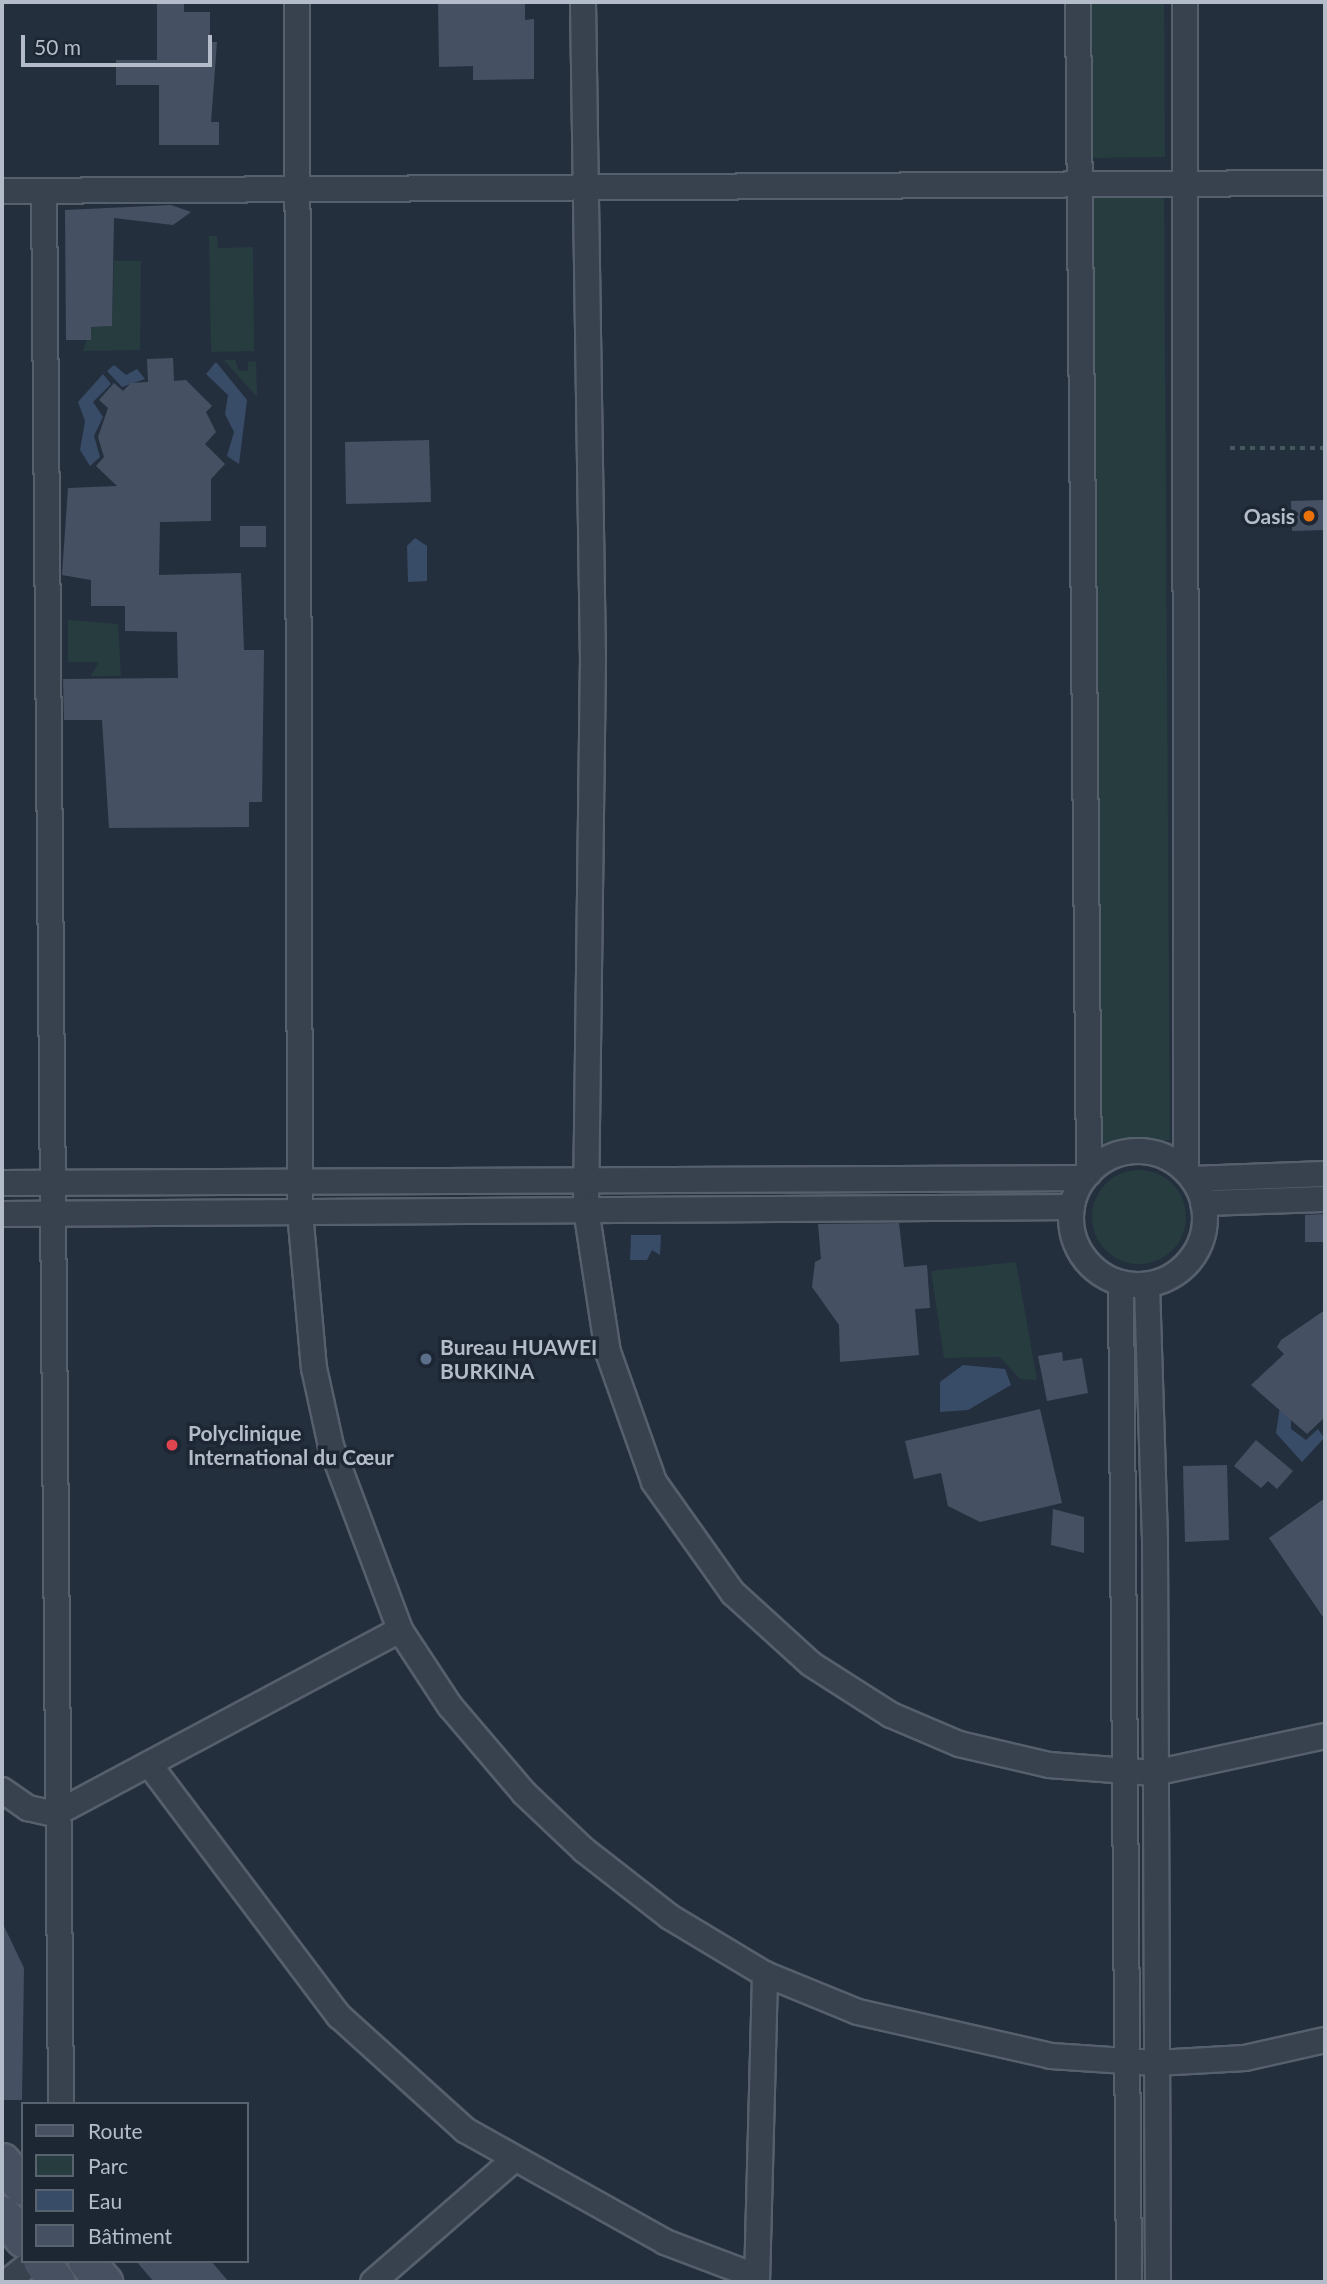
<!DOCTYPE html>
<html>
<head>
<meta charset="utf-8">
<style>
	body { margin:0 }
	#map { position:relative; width:1327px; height:2284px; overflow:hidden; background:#242f3e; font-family:Lato,sans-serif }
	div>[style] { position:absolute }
	.green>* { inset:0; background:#263c3f }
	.round { border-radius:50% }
	.water>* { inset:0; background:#394c67 }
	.building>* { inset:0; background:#455162 }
	.path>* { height:4.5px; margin-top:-2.25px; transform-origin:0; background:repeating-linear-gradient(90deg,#44595c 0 5px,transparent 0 10px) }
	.roads { filter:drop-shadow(2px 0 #565f6c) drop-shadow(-2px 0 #565f6c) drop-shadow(0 2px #565f6c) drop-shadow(0 -2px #565f6c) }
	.minor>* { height:24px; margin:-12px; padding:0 12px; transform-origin:12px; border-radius:12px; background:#38414e }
	.minor>.ring { margin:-12px; padding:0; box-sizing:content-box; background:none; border:24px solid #38414e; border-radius:50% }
	.secondary>* { height:35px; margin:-17.5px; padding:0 17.5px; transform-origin:17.5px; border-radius:17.5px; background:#465061 }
	.dots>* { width:19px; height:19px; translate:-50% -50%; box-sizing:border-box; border:4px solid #1d2633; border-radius:50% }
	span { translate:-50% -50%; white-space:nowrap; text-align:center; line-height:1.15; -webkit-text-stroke:7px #1d2633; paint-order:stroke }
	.poi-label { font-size:21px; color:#b4bcc9; font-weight:700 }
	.right { translate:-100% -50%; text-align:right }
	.left { translate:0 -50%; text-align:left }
	.frame { position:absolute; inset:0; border:4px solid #b4bcc9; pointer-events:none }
	.legend { position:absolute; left:21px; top:2102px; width:228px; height:161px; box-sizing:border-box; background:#1d2633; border:2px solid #59626f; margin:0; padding:9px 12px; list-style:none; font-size:21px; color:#b4bcc9 }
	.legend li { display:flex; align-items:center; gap:14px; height:35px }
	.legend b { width:35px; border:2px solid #59626f }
	.scale { position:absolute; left:21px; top:35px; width:191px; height:32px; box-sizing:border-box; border:4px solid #b4bcc9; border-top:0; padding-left:9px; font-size:21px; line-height:24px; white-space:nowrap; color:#b4bcc9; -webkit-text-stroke:5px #1d2633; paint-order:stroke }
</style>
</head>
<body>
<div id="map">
	<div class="green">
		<i style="clip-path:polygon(1088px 2px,1164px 2px,1165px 157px,1089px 158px)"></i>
		<i style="clip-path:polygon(1085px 197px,1164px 198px,1170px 1140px,1093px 1143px)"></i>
		<i style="clip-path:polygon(209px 236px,217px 236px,218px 248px,253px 247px,254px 351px,211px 352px)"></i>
		<i style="clip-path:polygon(114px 261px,141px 261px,140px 350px,83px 351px,91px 327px,112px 326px)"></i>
		<i style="clip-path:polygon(224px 360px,235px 360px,239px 370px,248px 371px,248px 362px,256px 361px,257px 397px)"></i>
		<i style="clip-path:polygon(68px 620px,118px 624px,121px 676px,91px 676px,99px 662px,68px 662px)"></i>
		<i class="round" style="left:1092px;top:1170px;width:94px;height:94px"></i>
		<i style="clip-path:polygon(1016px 1262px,1037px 1380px,1020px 1379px,1000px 1357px,944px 1358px,931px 1271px)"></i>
	</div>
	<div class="water">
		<i style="clip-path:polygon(216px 362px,247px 400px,239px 464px,227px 456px,234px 432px,225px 414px,228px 395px,206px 374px)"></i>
		<i style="clip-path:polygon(114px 365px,126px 375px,137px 369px,145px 379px,122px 387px,107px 371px)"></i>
		<i style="clip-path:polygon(103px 374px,111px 384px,93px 402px,103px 417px,94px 436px,100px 457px,90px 466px,80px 450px,85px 421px,78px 402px)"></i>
		<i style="clip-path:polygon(415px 538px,427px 546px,427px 581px,408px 582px,407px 546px)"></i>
		<i style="clip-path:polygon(631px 1235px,661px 1235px,660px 1255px,652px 1250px,647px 1260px,630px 1260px)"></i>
		<i style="clip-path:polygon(963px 1365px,1005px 1369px,1011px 1385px,968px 1410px,940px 1412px,940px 1382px)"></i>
		<i style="clip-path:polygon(1280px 1406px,1291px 1415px,1291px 1429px,1306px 1440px,1318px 1429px,1324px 1438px,1302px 1462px,1276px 1433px)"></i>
	</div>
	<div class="building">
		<i style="clip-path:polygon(157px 2px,184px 2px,184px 12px,210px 12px,210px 42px,217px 42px,211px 122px,219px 122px,219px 145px,159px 145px,159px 85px,116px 85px,116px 60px,157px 60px)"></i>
		<i style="clip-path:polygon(438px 2px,525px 2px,525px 20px,534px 19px,534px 79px,473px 80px,473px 66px,439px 67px)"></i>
		<i style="clip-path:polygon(171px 205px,191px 212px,173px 225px,114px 218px,112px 326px,91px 327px,91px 340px,66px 340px,65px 210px)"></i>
		<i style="clip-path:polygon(173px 358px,174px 381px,186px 380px,212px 406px,206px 412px,216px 432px,205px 444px,225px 464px,211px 479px,211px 521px,160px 522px,159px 575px,241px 573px,244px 650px,264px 650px,262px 802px,249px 802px,249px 827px,109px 828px,102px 720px,64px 720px,63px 679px,178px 678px,177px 632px,125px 631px,125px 606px,91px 606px,91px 580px,62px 575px,68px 488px,117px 486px,96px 466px,104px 457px,98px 437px,108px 408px,99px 400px,114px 383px,123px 391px,131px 383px,148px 382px,147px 359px)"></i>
		<i style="clip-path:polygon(429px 440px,431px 502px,346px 504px,345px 442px)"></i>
		<i style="clip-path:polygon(1325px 500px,1325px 530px,1292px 531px,1291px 501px)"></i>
		<i style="clip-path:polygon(240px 526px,266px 526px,266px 547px,240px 547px)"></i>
		<i style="clip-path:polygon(1325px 1214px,1325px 1242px,1305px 1242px,1305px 1215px)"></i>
		<i style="clip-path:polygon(899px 1223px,904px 1267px,927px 1265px,930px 1308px,915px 1309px,919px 1355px,840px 1362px,839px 1325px,812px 1287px,815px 1262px,821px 1259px,818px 1224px)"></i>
		<i style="clip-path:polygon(1325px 1310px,1325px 1417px,1307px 1434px,1251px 1385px,1284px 1354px,1277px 1347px,1281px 1340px)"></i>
		<i style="clip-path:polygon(1062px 1352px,1063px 1361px,1082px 1358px,1088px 1393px,1047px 1401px,1038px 1356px)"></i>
		<i style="clip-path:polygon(1040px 1409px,1062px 1503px,980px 1522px,948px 1506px,941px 1473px,914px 1479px,905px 1441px)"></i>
		<i style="clip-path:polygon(1256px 1440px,1293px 1471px,1277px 1489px,1268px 1481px,1261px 1488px,1234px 1466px)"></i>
		<i style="clip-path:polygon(1227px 1465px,1229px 1540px,1185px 1542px,1183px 1466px)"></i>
		<i style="clip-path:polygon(1325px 1498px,1325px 1620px,1269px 1538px)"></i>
		<i style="clip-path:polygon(1053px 1509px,1084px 1517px,1084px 1553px,1051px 1545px)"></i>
		<i style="clip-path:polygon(2px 1922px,24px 1968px,22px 2100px,2px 2100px)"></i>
		<i style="clip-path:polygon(136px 2261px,211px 2261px,229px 2282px,154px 2282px)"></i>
	</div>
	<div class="path">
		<i style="left:1230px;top:448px;width:95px"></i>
	</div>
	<div class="roads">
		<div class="minor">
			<i style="left:297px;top:2px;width:1210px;rotate:89.86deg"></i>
			<i style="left:300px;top:1212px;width:157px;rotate:84.9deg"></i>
			<i style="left:314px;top:1368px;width:80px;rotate:77.7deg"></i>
			<i style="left:331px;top:1446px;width:197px;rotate:69.4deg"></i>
			<i style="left:400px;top:1630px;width:91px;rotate:56.7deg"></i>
			<i style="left:450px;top:1706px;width:114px;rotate:49.6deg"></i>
			<i style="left:524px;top:1793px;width:83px;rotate:43.5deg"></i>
			<i style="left:584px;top:1850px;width:109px;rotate:37.9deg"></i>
			<i style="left:670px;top:1917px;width:111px;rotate:31deg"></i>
			<i style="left:765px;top:1974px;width:100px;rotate:22.2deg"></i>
			<i style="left:858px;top:2012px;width:198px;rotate:12.8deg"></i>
			<i style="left:1051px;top:2056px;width:105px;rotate:3.8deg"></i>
			<i style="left:1156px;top:2063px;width:89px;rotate:-3.2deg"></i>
			<i style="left:1245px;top:2058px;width:82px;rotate:-12.7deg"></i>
			<i style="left:583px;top:2px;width:655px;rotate:89.13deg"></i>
			<i style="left:593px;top:657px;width:552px;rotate:90.73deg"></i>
			<i style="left:586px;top:1209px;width:145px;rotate:81.3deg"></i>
			<i style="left:608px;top:1352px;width:138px;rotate:70.5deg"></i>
			<i style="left:654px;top:1482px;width:136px;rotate:54.6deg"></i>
			<i style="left:733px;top:1593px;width:105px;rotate:42.3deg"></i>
			<i style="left:811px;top:1664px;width:95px;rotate:32.5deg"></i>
			<i style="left:891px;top:1715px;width:74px;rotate:23.1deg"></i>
			<i style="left:959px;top:1744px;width:92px;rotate:13.1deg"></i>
			<i style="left:1049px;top:1765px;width:105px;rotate:4.4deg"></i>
			<i style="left:1154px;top:1773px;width:175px;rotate:-12.2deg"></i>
			<i style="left:1078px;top:2px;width:1171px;rotate:89.46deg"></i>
			<i style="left:1185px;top:2px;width:1169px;rotate:89.95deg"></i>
			<i style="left:2px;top:191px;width:1323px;rotate:-0.35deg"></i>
			<i style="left:44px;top:191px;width:1913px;rotate:89.49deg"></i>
			<i class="ring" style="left:1071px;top:1151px;width:110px;height:110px"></i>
			<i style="left:1193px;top:1179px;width:132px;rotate:-2.2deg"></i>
			<i style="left:2px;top:1183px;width:1082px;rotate:-0.26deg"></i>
			<i style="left:1203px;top:1203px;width:122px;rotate:-1.9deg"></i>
			<i style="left:2px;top:1214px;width:1070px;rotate:-0.37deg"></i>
			<i style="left:1121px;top:1283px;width:999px;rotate:89.54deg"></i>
			<i style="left:1147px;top:1285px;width:258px;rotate:88.2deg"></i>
			<i style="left:1155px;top:1543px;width:739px;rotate:89.77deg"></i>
			<i style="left:149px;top:1764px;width:316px;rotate:53deg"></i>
			<i style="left:339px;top:2016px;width:170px;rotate:42.1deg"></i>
			<i style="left:465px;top:2130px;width:229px;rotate:29.2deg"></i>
			<i style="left:665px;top:2242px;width:98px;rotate:20.8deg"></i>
			<i style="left:2px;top:1790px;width:32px;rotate:35deg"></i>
			<i style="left:28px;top:1808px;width:28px;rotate:13deg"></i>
			<i style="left:55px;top:1814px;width:391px;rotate:-28.1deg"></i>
			<i style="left:7px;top:2282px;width:33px;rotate:-39deg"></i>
			<i style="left:373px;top:2282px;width:184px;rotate:-41deg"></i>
			<i style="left:757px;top:2282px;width:308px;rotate:-88.5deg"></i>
		</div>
		<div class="secondary">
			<i style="left:2px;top:2161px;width:33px;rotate:51deg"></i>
			<i style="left:2px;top:2214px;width:33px;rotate:50deg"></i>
			<i style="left:41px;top:2261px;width:26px;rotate:53deg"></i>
			<i style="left:86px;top:2261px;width:28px;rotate:49deg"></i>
		</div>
	</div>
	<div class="dots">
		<i style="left:1309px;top:516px;background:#e8710a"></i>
		<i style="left:426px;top:1359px;background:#5c6f8a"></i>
		<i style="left:172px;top:1445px;background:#e0444e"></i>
	</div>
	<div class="poi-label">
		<span class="right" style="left:1295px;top:516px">Oasis</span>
		<span class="left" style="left:440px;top:1359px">Bureau HUAWEI<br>BURKINA</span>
		<span class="left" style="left:188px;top:1445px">Polyclinique<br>International du Cœur</span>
	</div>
	<div class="frame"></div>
	<ul class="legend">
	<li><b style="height:9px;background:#465061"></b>Route</li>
	<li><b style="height:19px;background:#263c3f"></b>Parc</li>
	<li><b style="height:19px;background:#394c67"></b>Eau</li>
	<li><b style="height:19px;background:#455162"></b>Bâtiment</li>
	</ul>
	<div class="scale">50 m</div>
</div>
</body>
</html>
